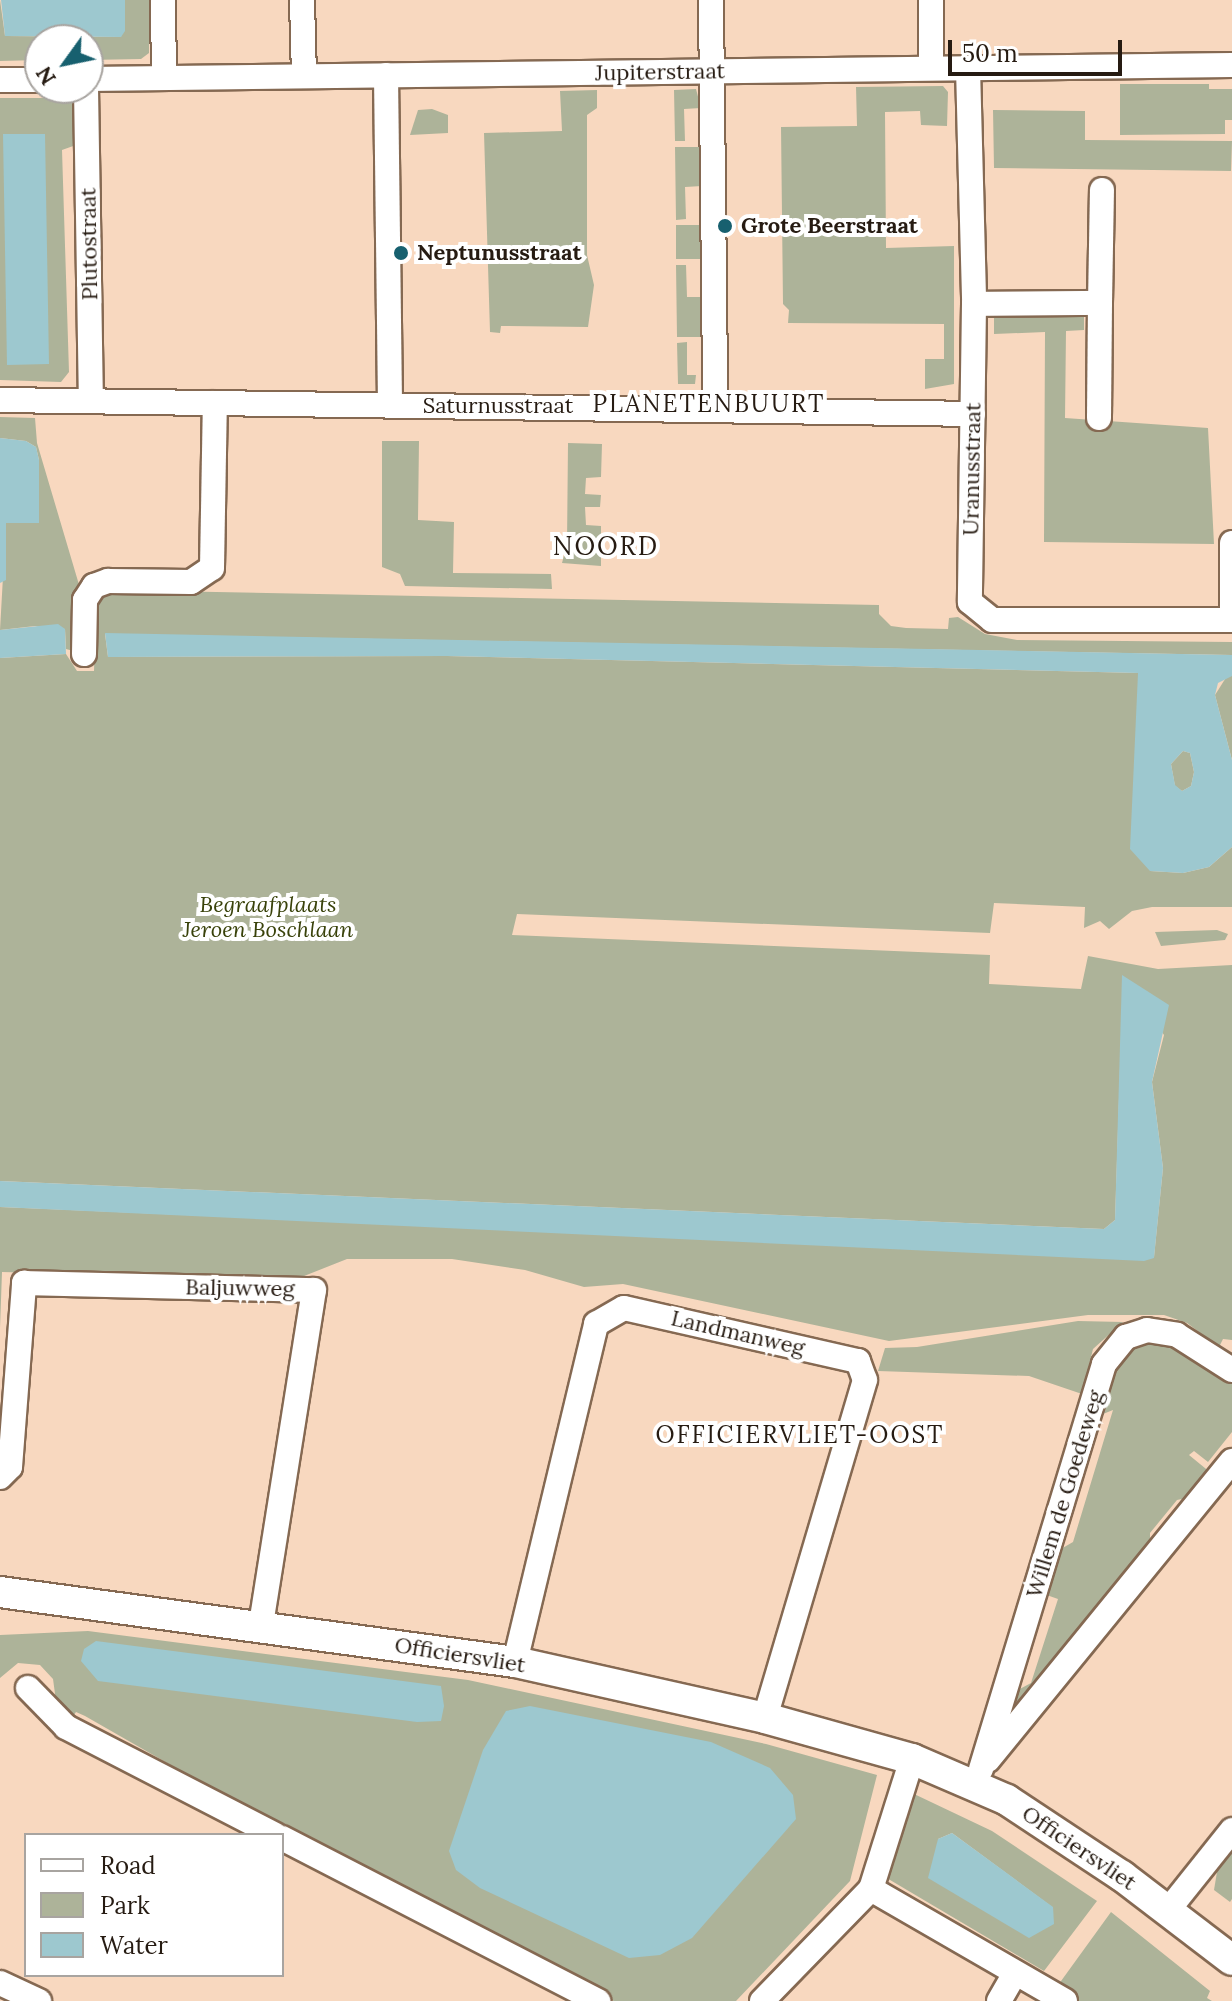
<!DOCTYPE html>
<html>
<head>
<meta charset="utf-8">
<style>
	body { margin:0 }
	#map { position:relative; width:1232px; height:2001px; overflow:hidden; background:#f8d8bf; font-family:Lora,serif }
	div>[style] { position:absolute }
	.green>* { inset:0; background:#adb399 }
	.water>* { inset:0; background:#9dc8cf }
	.roads { filter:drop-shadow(2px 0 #856952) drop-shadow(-2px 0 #856952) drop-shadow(0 2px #856952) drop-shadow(0 -2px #856952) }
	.minor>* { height:24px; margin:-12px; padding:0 12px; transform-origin:12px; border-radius:12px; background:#fff }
	.major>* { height:30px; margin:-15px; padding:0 15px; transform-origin:15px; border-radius:15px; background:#fff }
	.dots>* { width:22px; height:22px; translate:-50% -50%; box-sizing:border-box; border:4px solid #fff; border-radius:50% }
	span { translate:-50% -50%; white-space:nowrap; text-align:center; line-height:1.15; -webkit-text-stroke:8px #fff; paint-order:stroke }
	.street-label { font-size:22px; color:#261b12 }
	.poi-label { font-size:22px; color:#261b12; font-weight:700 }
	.left { translate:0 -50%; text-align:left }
	.park-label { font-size:22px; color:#39420a; font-style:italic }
	.neighbourhood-label { font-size:24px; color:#261b12; letter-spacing:2px }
	.quarter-label { font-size:26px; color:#261b12; letter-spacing:2px }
	.legend { position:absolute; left:24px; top:1833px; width:260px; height:144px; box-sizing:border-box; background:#fff; border:2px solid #a8a4a0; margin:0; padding:10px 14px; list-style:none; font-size:24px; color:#261b12 }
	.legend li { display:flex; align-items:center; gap:16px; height:40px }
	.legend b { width:40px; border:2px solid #a8a4a0 }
	.north { position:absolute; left:24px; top:24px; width:80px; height:80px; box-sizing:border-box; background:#fff; border:2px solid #a8a4a0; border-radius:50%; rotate:237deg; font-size:22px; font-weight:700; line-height:32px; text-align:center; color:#261b12 }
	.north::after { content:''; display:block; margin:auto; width:28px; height:36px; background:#17606f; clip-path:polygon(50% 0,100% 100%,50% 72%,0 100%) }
	.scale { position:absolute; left:948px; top:40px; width:174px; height:36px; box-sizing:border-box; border:4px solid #261b12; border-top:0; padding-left:10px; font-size:24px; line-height:28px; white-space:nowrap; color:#261b12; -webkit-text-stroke:6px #fff; paint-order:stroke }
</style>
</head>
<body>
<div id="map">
	<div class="green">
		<i style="clip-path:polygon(0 0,5px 36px,121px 37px,125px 0,149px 0,149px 53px,141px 59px,88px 60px,88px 40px,40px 40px,40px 60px,0 61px)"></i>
		<i style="clip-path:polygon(1120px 84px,1209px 84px,1209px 89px,1232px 89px,1232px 120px,1225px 120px,1225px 134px,1120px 135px)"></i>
		<i style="clip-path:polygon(943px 86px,948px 92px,947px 126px,921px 125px,920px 111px,885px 112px,886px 248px,954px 246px,954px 384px,925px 389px,925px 359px,944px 359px,944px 324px,788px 323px,789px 310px,783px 304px,781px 127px,857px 126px,856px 87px)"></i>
		<i style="clip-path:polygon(696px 89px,701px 108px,684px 109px,685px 141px,675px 141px,674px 90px)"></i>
		<i style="clip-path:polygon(597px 90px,597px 108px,587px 115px,587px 255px,594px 285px,588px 327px,501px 326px,500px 333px,490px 332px,484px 133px,562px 131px,560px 91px)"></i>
		<i style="clip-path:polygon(0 98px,73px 98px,76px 106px,76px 145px,62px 150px,69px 372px,61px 382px,0 380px)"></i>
		<i style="clip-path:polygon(432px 109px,448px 115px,448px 133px,410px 135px,418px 110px)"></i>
		<i style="clip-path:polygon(993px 110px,1085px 111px,1085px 140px,1232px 141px,1231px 171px,994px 168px)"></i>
		<i style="clip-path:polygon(675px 147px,702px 147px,702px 186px,685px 187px,686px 219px,676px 220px)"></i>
		<i style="clip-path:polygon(676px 225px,702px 225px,703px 259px,676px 259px)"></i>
		<i style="clip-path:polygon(676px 265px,686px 265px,687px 297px,702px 297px,703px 337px,677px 337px)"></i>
		<i style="clip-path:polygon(994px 315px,1084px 315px,1084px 330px,1066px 331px,1065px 418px,1208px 428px,1214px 544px,1044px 542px,1045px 332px,994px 334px)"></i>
		<i style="clip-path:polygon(687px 342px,687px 375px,696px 375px,695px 384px,678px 384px,677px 343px)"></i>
		<i style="clip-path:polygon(0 417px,35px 418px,37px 443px,80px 588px,77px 652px,66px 649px,65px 629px,35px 626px,0 630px,6px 523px,39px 523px,39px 460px,36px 447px,26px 441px,0 438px)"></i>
		<i style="clip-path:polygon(382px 441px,419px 441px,418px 520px,454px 522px,453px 573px,551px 574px,552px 589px,405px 586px,400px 574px,382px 567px)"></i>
		<i style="clip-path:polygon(568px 443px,602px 444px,601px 477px,586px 478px,585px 494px,601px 495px,600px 507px,585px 507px,586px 525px,601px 526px,601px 566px,562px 563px,567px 544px)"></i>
		<i style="clip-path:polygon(110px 590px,879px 605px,879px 614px,891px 626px,906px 628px,948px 629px,949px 618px,958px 617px,985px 634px,1017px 640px,1232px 642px,1232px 655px,105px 634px,108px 657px,447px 656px,1138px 673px,1150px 871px,1183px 873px,1209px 867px,1232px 847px,1232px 907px,1152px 907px,1132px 911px,1109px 929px,1100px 921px,1084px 928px,1085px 907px,994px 903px,990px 933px,517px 914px,512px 935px,990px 955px,989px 984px,1081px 989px,1088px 956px,1158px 969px,1232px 965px,1232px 1340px,1223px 1339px,1219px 1347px,1187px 1323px,1164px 1315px,1088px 1315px,889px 1341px,623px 1284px,584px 1287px,525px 1270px,452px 1259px,347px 1259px,294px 1280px,2px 1272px,0 1328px,0 1207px,1154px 1257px,1163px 1168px,1152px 1082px,1164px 1035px,1123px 976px,1115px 1220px,1104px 1229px,0 1181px,0 658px,66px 654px,77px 671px,94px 671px,96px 600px)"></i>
		<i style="clip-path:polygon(1227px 676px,1232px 676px,1232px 760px,1215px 695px)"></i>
		<i style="clip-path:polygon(1183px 751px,1190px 753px,1194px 772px,1191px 786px,1182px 791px,1175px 786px,1171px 764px)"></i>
		<i style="clip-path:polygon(1217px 930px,1228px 934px,1225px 940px,1161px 946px,1155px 932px)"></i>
		<i style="clip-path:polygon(1078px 1321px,1123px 1322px,1093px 1349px,1082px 1394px,1029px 1376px,878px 1371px,885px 1348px,917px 1347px)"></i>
		<i style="clip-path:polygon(1138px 1339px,1174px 1341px,1232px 1383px,1232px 1432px,1208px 1462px,1194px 1451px,1189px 1455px,1211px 1473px,1191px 1497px,1177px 1500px,1150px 1533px,1150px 1548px,1011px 1718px,1004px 1716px,1012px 1693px,1031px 1683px,1058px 1599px,1041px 1593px,1054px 1553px,1073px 1542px,1113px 1410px,1098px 1416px,1111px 1361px)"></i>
		<i style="clip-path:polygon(88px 1631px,468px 1680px,766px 1744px,877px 1775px,850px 1881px,736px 2001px,614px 2001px,321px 1851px,85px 1716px,76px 1712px,72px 1718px,56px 1701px,53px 1679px,40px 1665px,18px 1663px,0 1678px,0 1635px)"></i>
		<i style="clip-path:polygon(evenodd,912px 1793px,992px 1831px,1097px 1901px,1044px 1971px,885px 1877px,912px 1793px,952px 1833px,1052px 1907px,938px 1839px,952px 1833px)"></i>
		<i style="clip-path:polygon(1232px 1845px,1232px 1899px,1230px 1902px,1214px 1890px,1218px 1866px)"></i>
		<i style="clip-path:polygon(1111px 1912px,1210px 1991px,1207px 1998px,1212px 2001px,1079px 2001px,1056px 1988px)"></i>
	</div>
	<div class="water">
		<i style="clip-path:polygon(1px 0,125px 0,125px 31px,121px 37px,5px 36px)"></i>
		<i style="clip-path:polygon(3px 134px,45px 134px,49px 364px,7px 365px)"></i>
		<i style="clip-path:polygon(0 438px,26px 441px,36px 447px,39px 460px,39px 523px,6px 523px,6px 580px,0 583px)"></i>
		<i style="clip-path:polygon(58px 624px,65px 629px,66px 654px,0 658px,0 630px)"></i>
		<i style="clip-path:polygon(evenodd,105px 633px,1232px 655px,1232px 676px,1218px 683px,1215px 695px,1232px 760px,1232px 847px,1209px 867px,1183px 873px,1150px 871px,1130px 849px,1138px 673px,447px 656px,108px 657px,105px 633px,1183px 751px,1190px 753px,1194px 772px,1191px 786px,1182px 791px,1175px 785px,1171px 764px,1183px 751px)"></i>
		<i style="clip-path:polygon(1122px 975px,1169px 1005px,1152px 1082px,1163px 1168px,1154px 1258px,1144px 1261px,0 1207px,0 1181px,1104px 1229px,1115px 1220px)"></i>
		<i style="clip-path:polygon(96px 1641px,441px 1686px,444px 1706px,441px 1721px,417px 1722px,98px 1681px,81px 1661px,84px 1649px)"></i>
		<i style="clip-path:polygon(530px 1706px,711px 1742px,770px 1768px,793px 1795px,796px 1819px,692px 1938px,660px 1955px,629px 1958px,480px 1888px,456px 1870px,449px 1851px,483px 1750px,506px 1711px)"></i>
		<i style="clip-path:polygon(952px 1833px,1053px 1907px,1054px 1924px,1029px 1938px,928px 1878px,938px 1839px)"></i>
	</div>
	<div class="roads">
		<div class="minor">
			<i style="left:163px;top:0;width:78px;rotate:89.3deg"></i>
			<i style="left:302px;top:0;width:76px;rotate:88.5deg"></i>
			<i style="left:711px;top:0;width:409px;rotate:89.4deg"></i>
			<i style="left:931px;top:68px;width:68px;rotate:-90deg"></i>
			<i style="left:968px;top:68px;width:236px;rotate:88.5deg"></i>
			<i style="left:974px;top:304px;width:298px;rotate:90.8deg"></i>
			<i style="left:970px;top:602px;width:28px;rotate:39deg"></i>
			<i style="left:992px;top:620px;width:240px"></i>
			<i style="left:386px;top:75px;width:330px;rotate:89.3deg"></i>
			<i style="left:88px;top:79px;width:1144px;rotate:-0.7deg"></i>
			<i style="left:0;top:80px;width:40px"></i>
			<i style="left:86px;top:88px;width:312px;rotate:89.1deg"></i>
			<i style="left:1100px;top:303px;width:113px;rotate:-89deg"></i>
			<i style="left:974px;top:304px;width:126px;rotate:-0.5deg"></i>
			<i style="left:1100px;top:303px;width:115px;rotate:90.5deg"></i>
			<i style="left:0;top:400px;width:973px;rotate:0.82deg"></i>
			<i style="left:1232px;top:620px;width:77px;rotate:-90deg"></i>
			<i style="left:84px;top:654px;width:54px;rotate:-88.9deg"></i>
			<i style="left:85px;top:600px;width:17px;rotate:-57deg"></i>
			<i style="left:94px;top:586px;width:15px;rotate:-20deg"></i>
			<i style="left:108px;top:581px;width:83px;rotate:0.7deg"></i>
			<i style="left:191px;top:582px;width:25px;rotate:-34deg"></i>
			<i style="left:212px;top:568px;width:165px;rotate:-89deg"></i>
			<i style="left:0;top:1477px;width:14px;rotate:-45deg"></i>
			<i style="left:10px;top:1467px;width:185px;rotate:-85.6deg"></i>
			<i style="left:24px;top:1283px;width:290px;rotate:1.4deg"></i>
			<i style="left:314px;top:1290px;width:339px;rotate:99deg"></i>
			<i style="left:515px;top:1662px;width:348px;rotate:-76.5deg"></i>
			<i style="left:596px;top:1324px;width:32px;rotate:-30deg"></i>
			<i style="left:624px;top:1308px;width:240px;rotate:12.8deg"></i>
			<i style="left:858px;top:1361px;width:20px;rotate:70deg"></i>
			<i style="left:865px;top:1380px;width:352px;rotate:106.5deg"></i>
			<i style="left:28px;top:1688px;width:54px;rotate:45.7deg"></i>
			<i style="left:66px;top:1727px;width:235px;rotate:27.3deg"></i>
			<i style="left:988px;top:1760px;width:386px;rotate:-50.8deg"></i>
			<i style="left:981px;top:1769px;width:423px;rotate:-73.1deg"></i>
			<i style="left:1104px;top:1364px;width:35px;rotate:-51deg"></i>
			<i style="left:1126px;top:1337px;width:22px;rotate:-18deg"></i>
			<i style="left:1147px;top:1330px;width:30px;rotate:9deg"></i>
			<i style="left:1177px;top:1335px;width:65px;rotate:32.5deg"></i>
			<i style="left:282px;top:1838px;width:356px;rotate:27.3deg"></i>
			<i style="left:871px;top:1889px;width:224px;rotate:30deg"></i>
			<i style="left:1169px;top:1909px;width:101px;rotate:-51.4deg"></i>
			<i style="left:0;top:1983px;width:43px;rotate:24.8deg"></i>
			<i style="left:762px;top:2001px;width:156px;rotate:-45.8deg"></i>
			<i style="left:871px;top:1889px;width:136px;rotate:-72.5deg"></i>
			<i style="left:999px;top:2001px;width:32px;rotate:-60deg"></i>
		</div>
		<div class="major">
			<i style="left:0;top:1592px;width:520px;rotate:7.74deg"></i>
			<i style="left:515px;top:1662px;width:256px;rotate:12.6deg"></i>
			<i style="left:765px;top:1718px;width:153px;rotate:15.6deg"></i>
			<i style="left:912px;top:1759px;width:103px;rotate:23.3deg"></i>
			<i style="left:1007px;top:1800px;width:138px;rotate:33.5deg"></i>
			<i style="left:1122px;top:1876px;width:138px;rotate:37.4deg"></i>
		</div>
	</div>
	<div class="dots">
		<i style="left:725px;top:226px;background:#17606f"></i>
		<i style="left:401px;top:253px;background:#17606f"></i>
	</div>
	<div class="street-label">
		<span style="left:660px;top:72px;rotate:-1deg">Jupiterstraat</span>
		<span style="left:89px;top:244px;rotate:-91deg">Plutostraat</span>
		<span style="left:498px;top:406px">Saturnusstraat</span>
		<span style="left:972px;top:469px;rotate:-89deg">Uranusstraat</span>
		<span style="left:240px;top:1288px;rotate:1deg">Baljuwweg</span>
		<span style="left:738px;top:1333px;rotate:13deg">Landmanweg</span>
		<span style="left:1065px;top:1494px;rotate:-73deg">Willem de Goedeweg</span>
		<span style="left:460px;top:1655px;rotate:9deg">Officiersvliet</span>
		<span style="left:1079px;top:1848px;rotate:34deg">Officiersvliet</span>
	</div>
	<div class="poi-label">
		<span class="left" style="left:741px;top:226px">Grote Beerstraat</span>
		<span class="left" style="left:417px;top:253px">Neptunusstraat</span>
	</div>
	<div class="park-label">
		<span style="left:268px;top:917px">Begraafplaats<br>Jeroen Boschlaan</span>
	</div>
	<div class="neighbourhood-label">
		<span style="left:709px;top:404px">PLANETENBUURT</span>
		<span style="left:800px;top:1435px">OFFICIERVLIET-OOST</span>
	</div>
	<div class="quarter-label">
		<span style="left:606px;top:546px">NOORD</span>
	</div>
	<ul class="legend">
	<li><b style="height:10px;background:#fff"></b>Road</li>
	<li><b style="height:22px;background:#adb399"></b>Park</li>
	<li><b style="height:22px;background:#9dc8cf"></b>Water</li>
	</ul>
	<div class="north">N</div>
	<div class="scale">50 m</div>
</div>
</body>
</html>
